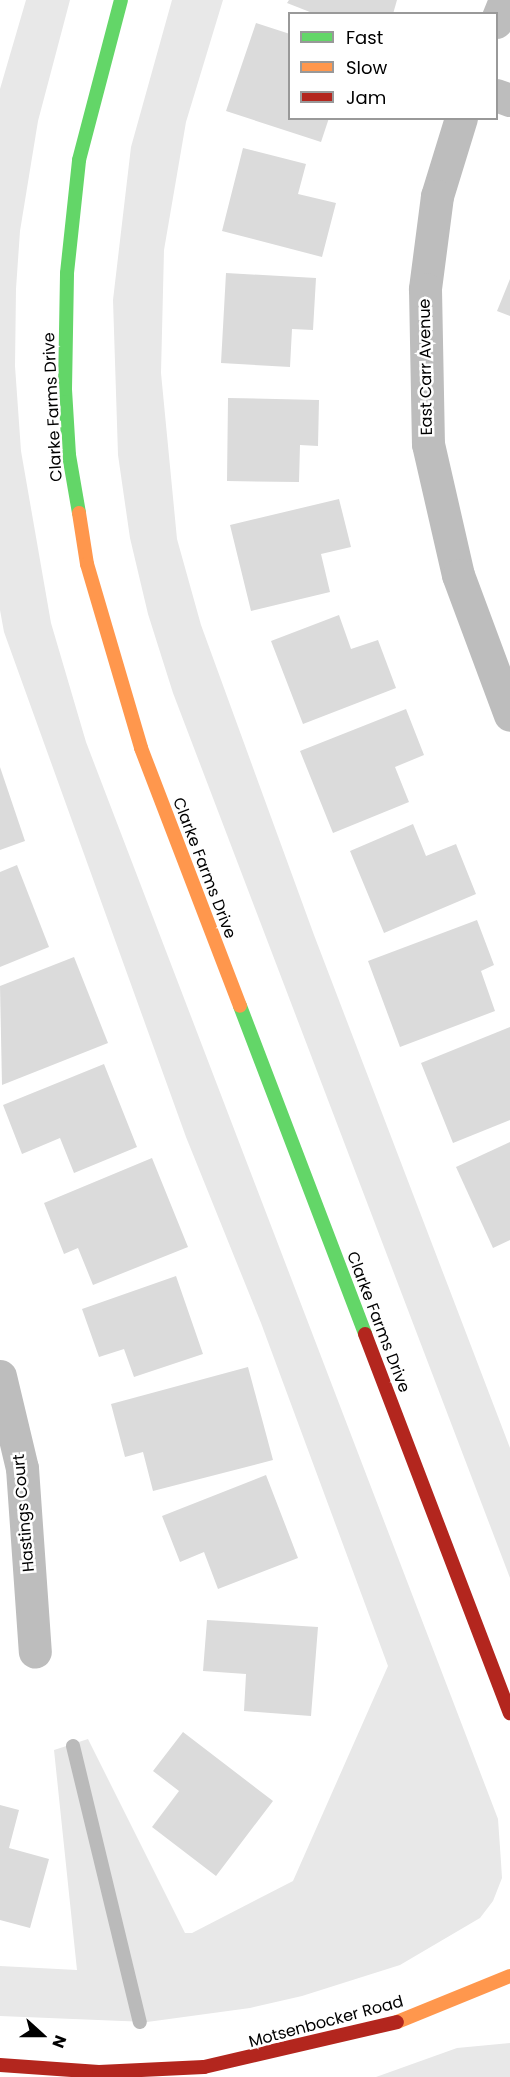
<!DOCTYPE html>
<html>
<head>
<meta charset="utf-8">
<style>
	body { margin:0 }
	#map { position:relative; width:510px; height:2077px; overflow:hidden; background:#fff; font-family:Poppins,sans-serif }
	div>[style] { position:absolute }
	.green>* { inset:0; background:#e8e8e8 }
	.stream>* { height:14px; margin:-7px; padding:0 7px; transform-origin:7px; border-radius:7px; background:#bababa }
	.building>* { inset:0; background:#dbdbdb }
	.street>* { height:33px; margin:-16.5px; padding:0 16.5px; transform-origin:16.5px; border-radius:16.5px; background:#bdbdbd }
	.fast>* { height:14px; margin:-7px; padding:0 7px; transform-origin:7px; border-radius:7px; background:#63d668 }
	.slow>* { height:14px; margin:-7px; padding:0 7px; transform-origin:7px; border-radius:7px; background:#ff974d }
	.jam>* { height:14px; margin:-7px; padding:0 7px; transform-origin:7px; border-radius:7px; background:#b3261e }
	span { translate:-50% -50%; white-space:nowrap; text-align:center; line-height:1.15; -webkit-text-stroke:5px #fff; paint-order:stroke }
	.street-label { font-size:16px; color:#000 }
	.legend { position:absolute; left:288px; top:12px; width:210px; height:108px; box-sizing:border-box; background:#fff; border:2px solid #999; margin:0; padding:8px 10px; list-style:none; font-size:18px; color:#000 }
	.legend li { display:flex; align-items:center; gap:12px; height:30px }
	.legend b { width:30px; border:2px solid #999 }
	.north { position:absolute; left:12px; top:2005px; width:60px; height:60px; -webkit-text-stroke:4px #fff; paint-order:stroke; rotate:111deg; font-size:16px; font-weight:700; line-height:24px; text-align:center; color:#000 }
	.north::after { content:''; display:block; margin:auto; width:21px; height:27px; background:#000; clip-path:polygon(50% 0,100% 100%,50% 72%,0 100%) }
</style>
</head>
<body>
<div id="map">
	<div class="green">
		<i style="clip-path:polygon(26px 0,70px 0,38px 121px,20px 231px,16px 289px,15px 366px,21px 451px,51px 623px,86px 742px,498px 1819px,501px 1862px,502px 1878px,493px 1901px,480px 1918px,400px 1965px,302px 1996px,250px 2008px,147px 2022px,0 2016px,0 1966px,77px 1970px,54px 1750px,88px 1739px,185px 1933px,192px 1933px,293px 1881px,388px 1666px,261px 1323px,186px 1137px,4px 632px,0 610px,0 89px)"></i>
		<i style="clip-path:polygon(172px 0,223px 0,186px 122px,164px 250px,161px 373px,177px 539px,201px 625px,314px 935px,510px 1448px,510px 1578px,173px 693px,148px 614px,130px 538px,118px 455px,113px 300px,131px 147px)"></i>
		<i style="clip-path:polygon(510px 2043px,510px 2077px,376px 2077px,457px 2048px)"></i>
	</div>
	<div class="stream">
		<i style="left:73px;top:1746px;width:284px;rotate:76.4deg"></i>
	</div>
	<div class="building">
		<i style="clip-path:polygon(289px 0,397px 0,393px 14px,315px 14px,287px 3px)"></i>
		<i style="clip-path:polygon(256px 23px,290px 34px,290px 118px,329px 118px,321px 142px,226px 111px)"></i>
		<i style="clip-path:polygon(243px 148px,306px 164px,298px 194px,336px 203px,322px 257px,222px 231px)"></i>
		<i style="clip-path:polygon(226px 273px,316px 278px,313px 330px,292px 329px,290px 367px,221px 363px)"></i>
		<i style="clip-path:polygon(510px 279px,510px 316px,497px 311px)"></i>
		<i style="clip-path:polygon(228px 398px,319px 400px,318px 446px,300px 445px,299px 482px,227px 481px)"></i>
		<i style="clip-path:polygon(339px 499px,351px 547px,321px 554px,330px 592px,251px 611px,230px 525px)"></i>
		<i style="clip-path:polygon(339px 615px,351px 649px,378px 640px,396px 688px,303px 724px,271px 641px)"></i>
		<i style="clip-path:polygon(406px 709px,424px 755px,395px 767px,409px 802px,333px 833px,300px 751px)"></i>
		<i style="clip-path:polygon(0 767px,25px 841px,0 850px)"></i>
		<i style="clip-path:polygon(413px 824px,426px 856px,456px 844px,476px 894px,384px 933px,350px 851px)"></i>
		<i style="clip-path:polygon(17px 865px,49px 947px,0 967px,0 872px)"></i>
		<i style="clip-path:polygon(477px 920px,494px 965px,481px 971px,495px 1011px,400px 1047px,368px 961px)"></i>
		<i style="clip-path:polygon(74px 957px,108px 1043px,2px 1085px,0 986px)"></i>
		<i style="clip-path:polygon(510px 1027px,510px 1120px,453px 1143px,421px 1063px)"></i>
		<i style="clip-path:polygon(104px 1064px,137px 1147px,74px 1173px,60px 1138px,22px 1154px,3px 1105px)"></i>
		<i style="clip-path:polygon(510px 1142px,510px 1240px,493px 1248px,456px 1167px)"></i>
		<i style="clip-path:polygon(152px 1158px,188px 1247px,93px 1285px,78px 1248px,64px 1254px,44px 1203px)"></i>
		<i style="clip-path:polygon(176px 1276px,203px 1354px,134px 1377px,124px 1349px,99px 1357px,82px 1309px)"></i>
		<i style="clip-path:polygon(248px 1367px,273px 1460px,153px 1491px,143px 1452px,125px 1457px,111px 1404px)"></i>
		<i style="clip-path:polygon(266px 1475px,298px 1558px,218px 1589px,204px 1552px,180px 1562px,162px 1516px)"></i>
		<i style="clip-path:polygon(207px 1620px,318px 1627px,311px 1716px,244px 1711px,246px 1674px,203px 1671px)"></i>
		<i style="clip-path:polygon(183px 1732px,273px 1801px,216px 1876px,152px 1827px,179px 1791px,153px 1771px)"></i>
		<i style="clip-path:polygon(0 1805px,19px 1810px,9px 1848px,49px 1859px,30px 1928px,0 1920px)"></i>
	</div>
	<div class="street">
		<i style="left:496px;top:22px;width:24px;rotate:-68deg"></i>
		<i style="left:496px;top:95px;width:15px;rotate:20deg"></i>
		<i style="left:461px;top:118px;width:82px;rotate:107.1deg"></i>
		<i style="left:437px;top:196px;width:94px;rotate:97.4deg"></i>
		<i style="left:425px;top:289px;width:155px;rotate:88.9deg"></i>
		<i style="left:428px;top:444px;width:134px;rotate:77.1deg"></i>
		<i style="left:458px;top:575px;width:149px;rotate:69.6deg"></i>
		<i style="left:0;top:1376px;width:95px;rotate:76.6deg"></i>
		<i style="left:22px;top:1468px;width:184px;rotate:86deg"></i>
	</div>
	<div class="fast">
		<i style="left:79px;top:513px;width:59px;rotate:-99.8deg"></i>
		<i style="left:69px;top:455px;width:66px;rotate:-93.5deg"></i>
		<i style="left:65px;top:389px;width:116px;rotate:-89deg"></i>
		<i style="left:67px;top:273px;width:114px;rotate:-83.9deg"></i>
		<i style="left:79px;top:160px;width:165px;rotate:-75.3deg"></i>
		<i style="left:240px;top:1006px;width:351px;rotate:69.1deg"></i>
	</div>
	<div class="slow">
		<i style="left:79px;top:513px;width:52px;rotate:81.1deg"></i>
		<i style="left:87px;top:564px;width:192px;rotate:73.6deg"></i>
		<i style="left:141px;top:748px;width:276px;rotate:69deg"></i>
		<i style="left:397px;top:2022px;width:122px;rotate:-22.2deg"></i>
	</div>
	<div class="jam">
		<i style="left:365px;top:1334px;width:406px;rotate:69.1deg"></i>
		<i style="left:0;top:2065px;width:99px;rotate:4deg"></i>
		<i style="left:99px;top:2072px;width:105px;rotate:-2.7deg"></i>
		<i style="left:204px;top:2067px;width:198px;rotate:-13.1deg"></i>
	</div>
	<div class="street-label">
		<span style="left:426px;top:367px;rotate:-91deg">East Carr Avenue</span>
		<span style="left:53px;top:407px;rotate:-93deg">Clarke Farms Drive</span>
		<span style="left:204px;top:868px;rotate:69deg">Clarke Farms Drive</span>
		<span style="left:378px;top:1322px;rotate:69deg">Clarke Farms Drive</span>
		<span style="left:24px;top:1513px;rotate:-95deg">Hastings Court</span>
		<span style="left:326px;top:2022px;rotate:-15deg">Motsenbocker Road</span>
	</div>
	<ul class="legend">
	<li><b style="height:8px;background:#63d668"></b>Fast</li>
	<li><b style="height:8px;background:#ff974d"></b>Slow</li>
	<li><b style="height:8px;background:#b3261e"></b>Jam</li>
	</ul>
	<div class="north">N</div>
</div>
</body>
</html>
